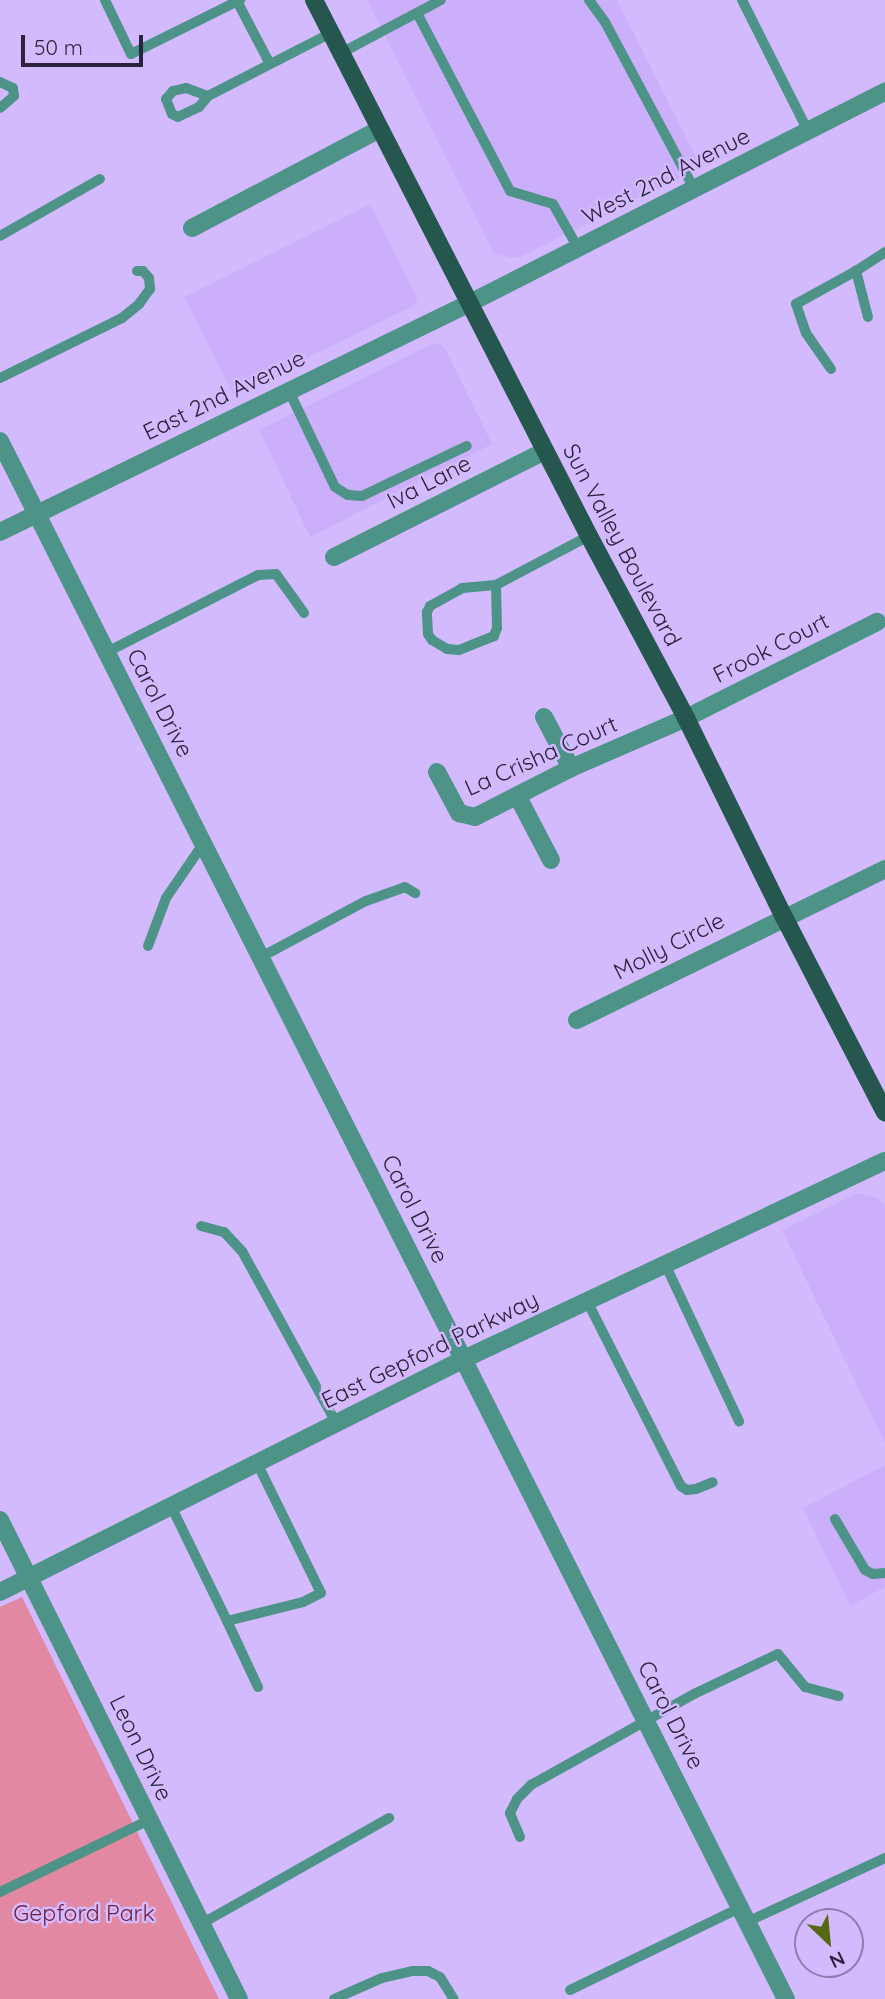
<!DOCTYPE html>
<html>
<head>
<meta charset="utf-8">
<style>
	body { margin:0 }
	#map { position:relative; width:885px; height:1999px; overflow:hidden; background:#d3bafe; font-family:Quicksand,sans-serif }
	div>[style] { position:absolute }
	.built>* { inset:0; background:#cbaffa }
	.green>* { inset:0; background:#e288a3 }
	.service>* { height:10px; margin:-5px; padding:0 5px; transform-origin:5px; border-radius:5px; background:#4e9387 }
	.minor>* { height:18px; margin:-9px; padding:0 9px; transform-origin:9px; border-radius:9px; background:#4e9387 }
	.tertiary>* { height:18px; margin:-9px; padding:0 9px; transform-origin:9px; border-radius:9px; background:#4e9387 }
	.primary>* { height:18px; margin:-9px; padding:0 9px; transform-origin:9px; border-radius:9px; background:#25574e }
	span { translate:-50% -50%; white-space:nowrap; text-align:center; line-height:1.15; -webkit-text-stroke:5px #d3bafe; paint-order:stroke }
	.street-label { font-size:23px; color:#2c223c }
	.park-label { font-size:23px; color:#6e1e3d }
	.north { position:absolute; left:794px; top:1908px; width:70px; height:70px; box-sizing:border-box; background:#d3bafe; border:2px solid #907db0; border-radius:50%; rotate:154deg; font-size:19px; font-weight:700; line-height:28px; text-align:center; color:#2c223c }
	.north::after { content:''; display:block; margin:auto; width:24px; height:32px; background:#576813; clip-path:polygon(50% 0,100% 100%,50% 72%,0 100%) }
	.scale { position:absolute; left:21px; top:35px; width:122px; height:32px; box-sizing:border-box; border:4px solid #2c223c; border-top:0; padding-left:9px; font-size:21px; line-height:24px; white-space:nowrap; color:#2c223c; -webkit-text-stroke:5px #d3bafe; paint-order:stroke }
</style>
</head>
<body>
<div id="map">
	<div class="built">
		<i style="clip-path:polygon(367px 0,617px 0,701px 167px,522px 256px,513px 258px,494px 254px)"></i>
		<i style="clip-path:polygon(370px 204px,418px 300px,411px 307px,233px 394px,184px 297px)"></i>
		<i style="clip-path:polygon(432px 344px,440px 344px,445px 348px,492px 444px,310px 537px,259px 430px)"></i>
		<i style="clip-path:polygon(858px 1193px,877px 1198px,885px 1205px,885px 1443px,782px 1230px)"></i>
		<i style="clip-path:polygon(885px 1465px,885px 1587px,850px 1606px,803px 1508px)"></i>
	</div>
	<div class="green">
		<i style="clip-path:polygon(22px 1597px,219px 1999px,0 1999px,0 1607px)"></i>
	</div>
	<div class="service">
		<i style="left:105px;top:0;width:60px;rotate:64.3deg"></i>
		<i style="left:131px;top:54px;width:122px;rotate:-26.4deg"></i>
		<i style="left:589px;top:0;width:27px;rotate:54deg"></i>
		<i style="left:605px;top:22px;width:189px;rotate:61.9deg"></i>
		<i style="left:742px;top:0;width:147px;rotate:63.3deg"></i>
		<i style="left:237px;top:1px;width:71px;rotate:62.4deg"></i>
		<i style="left:417px;top:13px;width:201px;rotate:62.4deg"></i>
		<i style="left:510px;top:191px;width:45px;rotate:16.8deg"></i>
		<i style="left:553px;top:204px;width:51px;rotate:60.4deg"></i>
		<i style="left:341px;top:53px;width:113px;rotate:-27.9deg"></i>
		<i style="left:0;top:82px;width:14px;rotate:25deg"></i>
		<i style="left:13px;top:88px;width:8px;rotate:83deg"></i>
		<i style="left:14px;top:96px;width:18px;rotate:139deg"></i>
		<i style="left:208px;top:96px;width:14px;rotate:129deg"></i>
		<i style="left:199px;top:107px;width:23px;rotate:155deg"></i>
		<i style="left:178px;top:117px;width:7px;rotate:-153deg"></i>
		<i style="left:172px;top:114px;width:16px;rotate:-112deg"></i>
		<i style="left:166px;top:99px;width:11px;rotate:-49deg"></i>
		<i style="left:173px;top:91px;width:13px;rotate:-13deg"></i>
		<i style="left:186px;top:88px;width:23px;rotate:20deg"></i>
		<i style="left:208px;top:96px;width:138px;rotate:-27.1deg"></i>
		<i style="left:0;top:236px;width:115px;rotate:-29.7deg"></i>
		<i style="left:868px;top:317px;width:48px;rotate:-104.6deg"></i>
		<i style="left:856px;top:271px;width:35px;rotate:-33deg"></i>
		<i style="left:831px;top:369px;width:44px;rotate:-124.8deg"></i>
		<i style="left:806px;top:333px;width:31px;rotate:-109deg"></i>
		<i style="left:796px;top:304px;width:68px;rotate:-28.8deg"></i>
		<i style="left:0;top:378px;width:136px;rotate:-26.2deg"></i>
		<i style="left:122px;top:318px;width:22px;rotate:-39deg"></i>
		<i style="left:139px;top:304px;width:19px;rotate:-54deg"></i>
		<i style="left:150px;top:289px;width:11px;rotate:-95deg"></i>
		<i style="left:149px;top:278px;width:9px;rotate:-131deg"></i>
		<i style="left:143px;top:271px;width:6px;rotate:180deg"></i>
		<i style="left:289px;top:391px;width:106px;rotate:64.4deg"></i>
		<i style="left:335px;top:487px;width:15px;rotate:32deg"></i>
		<i style="left:348px;top:495px;width:14px;rotate:4deg"></i>
		<i style="left:362px;top:496px;width:116px;rotate:-25.5deg"></i>
		<i style="left:496px;top:585px;width:43px;rotate:88.7deg"></i>
		<i style="left:497px;top:628px;width:9px;rotate:111deg"></i>
		<i style="left:494px;top:636px;width:38px;rotate:158deg"></i>
		<i style="left:459px;top:650px;width:12px;rotate:-175deg"></i>
		<i style="left:447px;top:649px;width:17px;rotate:-149deg"></i>
		<i style="left:432px;top:640px;width:7px;rotate:-124deg"></i>
		<i style="left:428px;top:634px;width:22px;rotate:-93deg"></i>
		<i style="left:427px;top:612px;width:7px;rotate:-63deg"></i>
		<i style="left:430px;top:606px;width:37px;rotate:-29deg"></i>
		<i style="left:462px;top:588px;width:34px;rotate:-5deg"></i>
		<i style="left:496px;top:585px;width:105px;rotate:-27.8deg"></i>
		<i style="left:107px;top:652px;width:169px;rotate:-27deg"></i>
		<i style="left:258px;top:575px;width:18px;rotate:-3deg"></i>
		<i style="left:276px;top:574px;width:48px;rotate:54.3deg"></i>
		<i style="left:148px;top:946px;width:51px;rotate:-69.4deg"></i>
		<i style="left:166px;top:898px;width:65px;rotate:-55.6deg"></i>
		<i style="left:261px;top:957px;width:119px;rotate:-28.1deg"></i>
		<i style="left:366px;top:901px;width:41px;rotate:-19.7deg"></i>
		<i style="left:405px;top:887px;width:12px;rotate:31deg"></i>
		<i style="left:201px;top:1226px;width:24px;rotate:15deg"></i>
		<i style="left:224px;top:1232px;width:26px;rotate:47deg"></i>
		<i style="left:242px;top:1251px;width:196px;rotate:61.3deg"></i>
		<i style="left:665px;top:1264px;width:174px;rotate:64.8deg"></i>
		<i style="left:587px;top:1301px;width:208px;rotate:63.1deg"></i>
		<i style="left:681px;top:1486px;width:7px;rotate:34deg"></i>
		<i style="left:687px;top:1490px;width:9px;rotate:-6deg"></i>
		<i style="left:696px;top:1489px;width:18px;rotate:-22deg"></i>
		<i style="left:171px;top:1506px;width:128px;rotate:64deg"></i>
		<i style="left:227px;top:1621px;width:78px;rotate:-14deg"></i>
		<i style="left:303px;top:1602px;width:20px;rotate:-27deg"></i>
		<i style="left:321px;top:1593px;width:145px;rotate:-116.2deg"></i>
		<i style="left:835px;top:1519px;width:59px;rotate:59.5deg"></i>
		<i style="left:865px;top:1570px;width:9px;rotate:27deg"></i>
		<i style="left:873px;top:1574px;width:12px;rotate:-5deg"></i>
		<i style="left:227px;top:1621px;width:73px;rotate:64.8deg"></i>
		<i style="left:520px;top:1837px;width:26px;rotate:-113deg"></i>
		<i style="left:510px;top:1813px;width:16px;rotate:-63deg"></i>
		<i style="left:517px;top:1799px;width:20px;rotate:-45deg"></i>
		<i style="left:531px;top:1785px;width:187px;rotate:-29.2deg"></i>
		<i style="left:694px;top:1694px;width:93px;rotate:-25.5deg"></i>
		<i style="left:778px;top:1654px;width:43px;rotate:50.7deg"></i>
		<i style="left:805px;top:1687px;width:35px;rotate:15deg"></i>
		<i style="left:0;top:1892px;width:165px;rotate:-25.8deg"></i>
		<i style="left:747px;top:1922px;width:152px;rotate:-24.9deg"></i>
		<i style="left:201px;top:1924px;width:216px;rotate:-29.4deg"></i>
		<i style="left:570px;top:1990px;width:189px;rotate:-25.8deg"></i>
		<i style="left:334px;top:1999px;width:52px;rotate:-23.6deg"></i>
		<i style="left:382px;top:1978px;width:32px;rotate:-13deg"></i>
		<i style="left:413px;top:1971px;width:15px"></i>
		<i style="left:428px;top:1971px;width:13px;rotate:27deg"></i>
		<i style="left:440px;top:1977px;width:26px;rotate:58deg"></i>
	</div>
	<div class="minor">
		<i style="left:192px;top:228px;width:212px;rotate:-27.8deg"></i>
		<i style="left:0;top:441px;width:1745px;rotate:63.23deg"></i>
		<i style="left:334px;top:557px;width:236px;rotate:-26.7deg"></i>
		<i style="left:544px;top:717px;width:58px;rotate:62.1deg"></i>
		<i style="left:437px;top:772px;width:47px;rotate:61.8deg"></i>
		<i style="left:459px;top:813px;width:16px;rotate:14deg"></i>
		<i style="left:475px;top:817px;width:108px;rotate:-27deg"></i>
		<i style="left:571px;top:768px;width:125px;rotate:-23.5deg"></i>
		<i style="left:686px;top:718px;width:214px;rotate:-26.7deg"></i>
		<i style="left:518px;top:797px;width:71px;rotate:62.4deg"></i>
		<i style="left:577px;top:1020px;width:343px;rotate:-26.1deg"></i>
		<i style="left:0;top:1592px;width:519px;rotate:-26.66deg"></i>
		<i style="left:464px;top:1359px;width:465px;rotate:-25.2deg"></i>
	</div>
	<div class="tertiary">
		<i style="left:0;top:532px;width:523px;rotate:-25.98deg"></i>
		<i style="left:470px;top:303px;width:466px;rotate:-27deg"></i>
		<i style="left:0;top:1520px;width:535px;rotate:63.48deg"></i>
	</div>
	<div class="primary">
		<i style="left:314px;top:0;width:602px;rotate:62.84deg"></i>
		<i style="left:589px;top:536px;width:206px;rotate:61.9deg"></i>
		<i style="left:686px;top:718px;width:222px;rotate:63.8deg"></i>
		<i style="left:784px;top:917px;width:220px;rotate:62.7deg"></i>
	</div>
	<div class="street-label">
		<span style="left:666px;top:176px;rotate:-27deg">West 2nd Avenue</span>
		<span style="left:224px;top:395px;rotate:-26deg">East 2nd Avenue</span>
		<span style="left:429px;top:482px;rotate:-27deg">Iva Lane</span>
		<span style="left:622px;top:545px;rotate:62deg">Sun Valley Boulevard</span>
		<span style="left:771px;top:648px;rotate:-27deg">Frook Court</span>
		<span style="left:160px;top:703px;rotate:63deg">Carol Drive</span>
		<span style="left:541px;top:756px;rotate:-24deg">La Crisha Court</span>
		<span style="left:669px;top:946px;rotate:-27deg">Molly Circle</span>
		<span style="left:415px;top:1209px;rotate:63deg">Carol Drive</span>
		<span style="left:430px;top:1350px;rotate:-26deg">East Gepford Parkway</span>
		<span style="left:671px;top:1715px;rotate:63deg">Carol Drive</span>
		<span style="left:141px;top:1748px;rotate:64deg">Leon Drive</span>
	</div>
	<div class="park-label">
		<span style="left:84px;top:1913px">Gepford Park</span>
	</div>
	<div class="north">N</div>
	<div class="scale">50 m</div>
</div>
</body>
</html>
